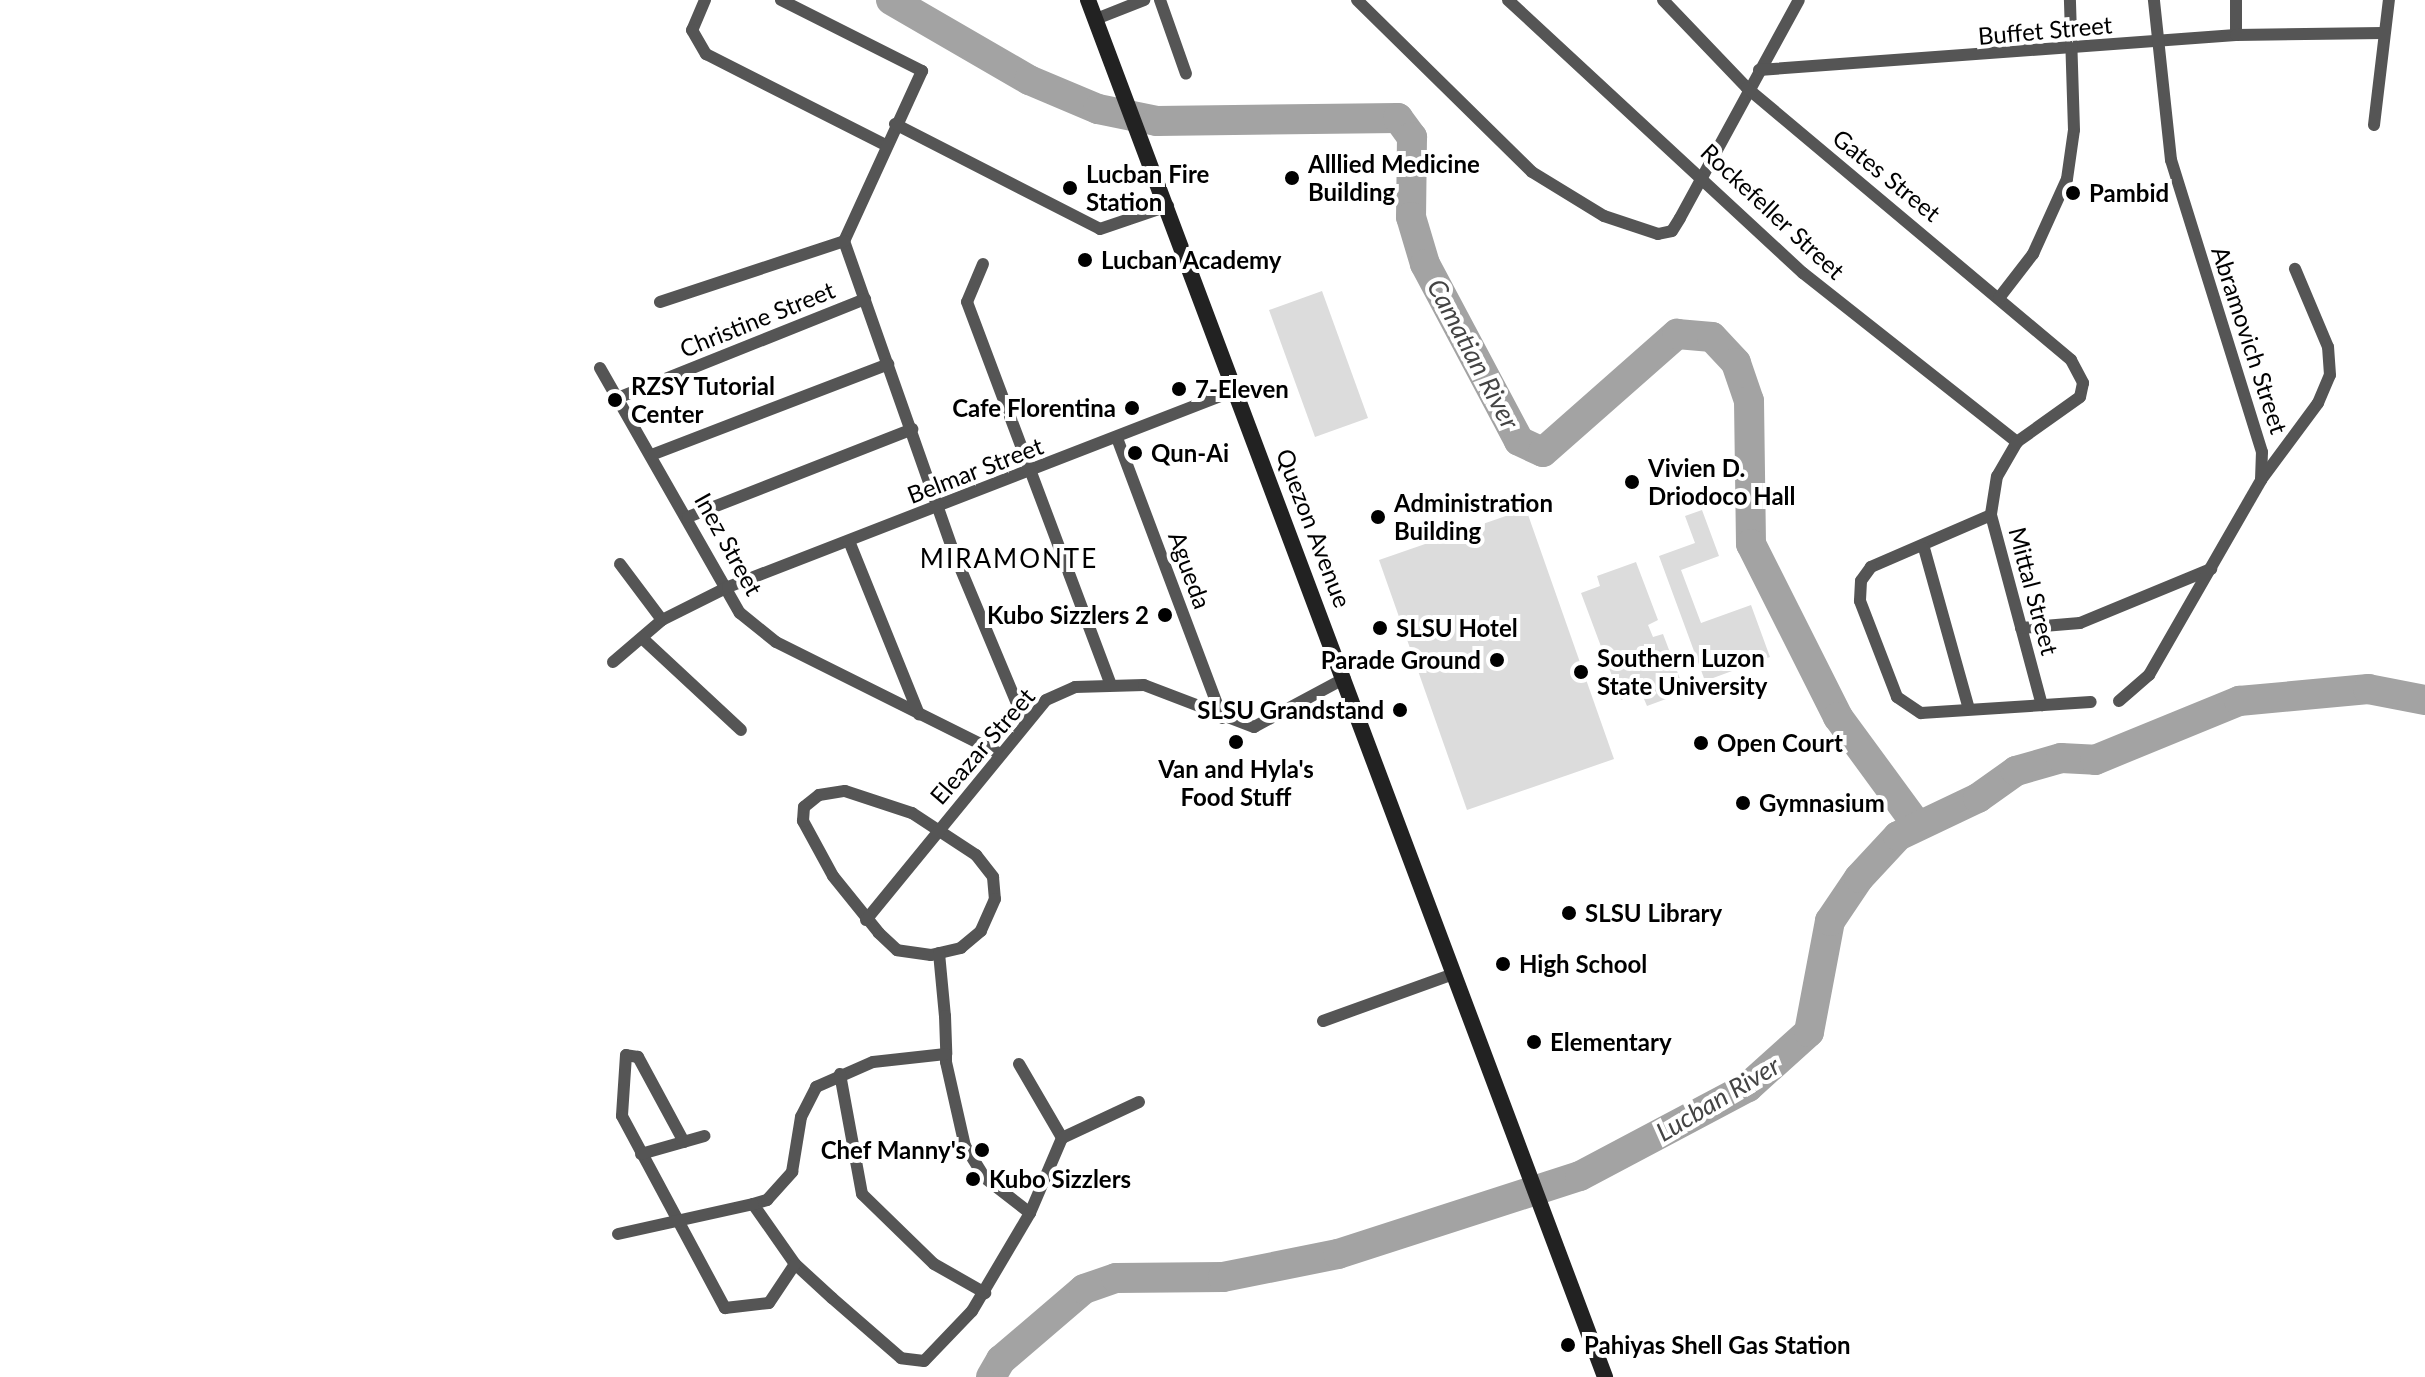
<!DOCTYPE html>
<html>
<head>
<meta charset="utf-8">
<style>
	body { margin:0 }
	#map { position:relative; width:2425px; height:1377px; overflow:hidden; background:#fff; font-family:Lato,sans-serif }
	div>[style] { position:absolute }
	.green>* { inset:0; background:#dcdcdc }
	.river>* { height:30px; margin:-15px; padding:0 15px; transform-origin:15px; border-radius:15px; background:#a3a3a3 }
	.street>* { height:12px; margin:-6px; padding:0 6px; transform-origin:6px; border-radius:6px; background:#555 }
	.secondary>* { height:16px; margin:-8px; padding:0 8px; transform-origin:8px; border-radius:8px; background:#222 }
	.dots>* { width:22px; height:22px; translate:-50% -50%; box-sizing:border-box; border:4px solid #fff; border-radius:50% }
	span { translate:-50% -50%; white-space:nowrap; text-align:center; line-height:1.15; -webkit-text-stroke:8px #fff; paint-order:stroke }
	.street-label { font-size:24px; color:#000 }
	.poi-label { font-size:24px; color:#000; font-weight:700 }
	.left { translate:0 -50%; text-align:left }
	.right { translate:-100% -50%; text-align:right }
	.water-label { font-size:26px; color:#444; font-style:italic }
	.neighbourhood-label { font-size:26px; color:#000; letter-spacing:2px }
</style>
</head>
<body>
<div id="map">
	<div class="green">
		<i style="clip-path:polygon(1322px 291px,1368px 418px,1315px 437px,1269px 310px)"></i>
		<i style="clip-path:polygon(1526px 509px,1614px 759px,1467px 810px,1379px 560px)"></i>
		<i style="clip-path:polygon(1702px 510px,1719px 556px,1681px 570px,1701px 623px,1751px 605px,1770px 657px,1705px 681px,1659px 556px,1695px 543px,1685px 516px)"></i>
		<i style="clip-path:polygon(1636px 562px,1658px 620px,1648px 625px,1653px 637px,1663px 634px,1685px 692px,1647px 706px,1641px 692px,1621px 700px,1581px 593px,1600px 586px,1597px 576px)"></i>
	</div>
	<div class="river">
		<i style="left:891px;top:0;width:160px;rotate:30.1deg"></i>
		<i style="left:1029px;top:80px;width:75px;rotate:22.8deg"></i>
		<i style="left:1098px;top:109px;width:60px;rotate:11.5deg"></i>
		<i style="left:1157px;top:121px;width:241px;rotate:-0.7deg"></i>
		<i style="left:1398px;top:118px;width:24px;rotate:54deg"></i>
		<i style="left:1412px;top:137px;width:80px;rotate:90.7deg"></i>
		<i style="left:1411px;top:217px;width:49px;rotate:73.4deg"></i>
		<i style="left:1425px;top:264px;width:200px;rotate:62deg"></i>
		<i style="left:1519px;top:441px;width:26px;rotate:25deg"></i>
		<i style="left:1543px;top:452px;width:179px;rotate:-41.4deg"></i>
		<i style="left:1677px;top:334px;width:35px;rotate:5deg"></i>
		<i style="left:1712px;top:337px;width:35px;rotate:47deg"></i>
		<i style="left:1736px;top:363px;width:40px;rotate:71.1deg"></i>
		<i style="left:1749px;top:401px;width:143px;rotate:89.2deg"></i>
		<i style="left:1751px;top:544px;width:194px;rotate:63.3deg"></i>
		<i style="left:1838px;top:717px;width:134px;rotate:53.8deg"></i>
		<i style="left:991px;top:1377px;width:20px;rotate:-60deg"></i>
		<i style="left:1001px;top:1360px;width:109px;rotate:-40.5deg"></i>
		<i style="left:1084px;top:1289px;width:34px;rotate:-19deg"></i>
		<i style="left:1116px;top:1278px;width:107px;rotate:-0.5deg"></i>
		<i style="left:1223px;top:1277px;width:117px;rotate:-11.3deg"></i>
		<i style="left:1338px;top:1254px;width:254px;rotate:-17.9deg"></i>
		<i style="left:1580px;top:1176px;width:190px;rotate:-27.9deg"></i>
		<i style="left:1748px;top:1087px;width:82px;rotate:-42deg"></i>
		<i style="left:1809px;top:1032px;width:113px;rotate:-79.3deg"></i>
		<i style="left:1830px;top:921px;width:52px;rotate:-56deg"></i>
		<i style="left:1859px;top:878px;width:57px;rotate:-47.1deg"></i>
		<i style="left:1898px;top:836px;width:89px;rotate:-25.4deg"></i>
		<i style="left:1978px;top:798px;width:47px;rotate:-35.4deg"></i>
		<i style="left:2016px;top:771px;width:47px;rotate:-16.1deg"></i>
		<i style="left:2061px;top:758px;width:34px;rotate:3deg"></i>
		<i style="left:2095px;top:760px;width:156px;rotate:-22.3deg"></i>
		<i style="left:2239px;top:701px;width:130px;rotate:-5.3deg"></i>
		<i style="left:2368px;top:689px;width:58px;rotate:10.9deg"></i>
	</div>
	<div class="street">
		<i style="left:705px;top:0;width:33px;rotate:113deg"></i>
		<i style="left:692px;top:30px;width:28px;rotate:60deg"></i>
		<i style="left:706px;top:54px;width:201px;rotate:26.9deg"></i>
		<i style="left:781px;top:0;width:158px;rotate:26.7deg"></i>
		<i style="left:922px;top:71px;width:187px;rotate:114.6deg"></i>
		<i style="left:844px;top:241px;width:331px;rotate:70.6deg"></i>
		<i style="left:954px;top:553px;width:184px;rotate:67.3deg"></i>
		<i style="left:1160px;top:0;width:78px;rotate:70.6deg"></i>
		<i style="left:1357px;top:0;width:245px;rotate:44.5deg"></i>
		<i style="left:1532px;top:172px;width:84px;rotate:31.4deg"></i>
		<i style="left:1604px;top:216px;width:57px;rotate:18.4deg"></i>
		<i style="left:1658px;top:234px;width:14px;rotate:-12deg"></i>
		<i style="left:1672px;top:231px;width:15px;rotate:-58deg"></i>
		<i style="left:1680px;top:218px;width:248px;rotate:-61.4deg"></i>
		<i style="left:1508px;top:0;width:402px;rotate:42.8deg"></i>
		<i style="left:1803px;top:273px;width:273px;rotate:38.3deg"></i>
		<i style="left:1663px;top:0;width:122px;rotate:46.3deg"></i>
		<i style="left:1747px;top:88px;width:423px;rotate:40deg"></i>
		<i style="left:2071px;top:360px;width:26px;rotate:62deg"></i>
		<i style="left:2083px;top:383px;width:14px;rotate:102deg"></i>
		<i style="left:2080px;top:397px;width:77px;rotate:144.5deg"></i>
		<i style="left:2017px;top:442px;width:39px;rotate:120deg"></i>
		<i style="left:1997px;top:476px;width:39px;rotate:99deg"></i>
		<i style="left:1991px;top:515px;width:197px;rotate:75deg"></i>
		<i style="left:2236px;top:0;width:35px;rotate:90deg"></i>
		<i style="left:1096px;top:19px;width:52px;rotate:-21.6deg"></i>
		<i style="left:1759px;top:70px;width:478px;rotate:-4.2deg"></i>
		<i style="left:2236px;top:35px;width:147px;rotate:-0.8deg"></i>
		<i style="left:895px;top:124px;width:230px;rotate:27.1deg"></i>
		<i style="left:1100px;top:229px;width:72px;rotate:-18.7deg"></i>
		<i style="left:2374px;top:125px;width:126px;rotate:-83.2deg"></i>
		<i style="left:983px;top:264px;width:41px;rotate:112.8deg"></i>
		<i style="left:967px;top:302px;width:406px;rotate:69.4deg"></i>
		<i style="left:1999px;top:298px;width:56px;rotate:-52.3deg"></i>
		<i style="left:2033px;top:254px;width:82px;rotate:-65.6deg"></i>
		<i style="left:2067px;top:179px;width:49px;rotate:-81.9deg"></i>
		<i style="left:2074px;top:130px;width:130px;rotate:-91.8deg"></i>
		<i style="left:660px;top:302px;width:194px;rotate:-18.3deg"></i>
		<i style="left:600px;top:368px;width:282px;rotate:60.3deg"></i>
		<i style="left:740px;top:613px;width:46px;rotate:38.9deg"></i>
		<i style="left:776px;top:642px;width:249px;rotate:26.5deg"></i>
		<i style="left:620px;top:397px;width:264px;rotate:-21.8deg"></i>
		<i style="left:1117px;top:438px;width:299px;rotate:69.4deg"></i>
		<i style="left:654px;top:454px;width:251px;rotate:-21deg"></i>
		<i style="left:2261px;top:480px;width:96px;rotate:-53.5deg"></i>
		<i style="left:2318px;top:403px;width:30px;rotate:-67deg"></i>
		<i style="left:2330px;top:375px;width:28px;rotate:-94deg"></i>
		<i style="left:2328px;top:347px;width:85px;rotate:-112.9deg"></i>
		<i style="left:1991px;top:515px;width:131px;rotate:156.6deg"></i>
		<i style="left:1871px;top:567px;width:17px;rotate:126deg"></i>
		<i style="left:1861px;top:581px;width:20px;rotate:93deg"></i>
		<i style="left:1860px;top:601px;width:103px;rotate:68.9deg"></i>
		<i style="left:1897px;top:697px;width:29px;rotate:34deg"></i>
		<i style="left:1921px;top:713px;width:170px;rotate:-3.7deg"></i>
		<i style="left:688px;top:517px;width:241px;rotate:-21.4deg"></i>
		<i style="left:849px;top:541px;width:187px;rotate:68deg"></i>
		<i style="left:1924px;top:548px;width:167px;rotate:74.4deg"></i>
		<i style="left:620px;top:564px;width:70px;rotate:53.1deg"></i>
		<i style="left:2021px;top:628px;width:59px;rotate:-4.8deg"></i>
		<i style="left:2080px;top:623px;width:142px;rotate:-22.4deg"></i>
		<i style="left:642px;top:638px;width:135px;rotate:42.9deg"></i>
		<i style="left:613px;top:662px;width:65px;rotate:-40.6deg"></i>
		<i style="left:662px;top:620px;width:74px;rotate:-26.6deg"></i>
		<i style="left:728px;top:587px;width:545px;rotate:-21.2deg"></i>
		<i style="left:2119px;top:701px;width:40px;rotate:-41deg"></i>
		<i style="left:2149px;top:675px;width:225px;rotate:-60.1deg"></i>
		<i style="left:2261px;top:480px;width:28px;rotate:-88deg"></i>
		<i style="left:2262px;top:452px;width:306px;rotate:-107.3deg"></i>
		<i style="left:2171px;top:160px;width:161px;rotate:-96.1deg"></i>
		<i style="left:845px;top:791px;width:71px;rotate:18.2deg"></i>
		<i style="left:912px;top:813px;width:77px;rotate:33.3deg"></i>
		<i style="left:976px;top:855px;width:28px;rotate:52deg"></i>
		<i style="left:993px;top:877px;width:22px;rotate:85deg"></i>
		<i style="left:995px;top:899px;width:35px;rotate:114deg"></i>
		<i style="left:981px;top:931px;width:26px;rotate:140deg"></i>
		<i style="left:961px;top:948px;width:31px;rotate:167deg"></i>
		<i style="left:931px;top:955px;width:34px;rotate:-172deg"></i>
		<i style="left:897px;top:950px;width:25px;rotate:-137deg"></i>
		<i style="left:879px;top:933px;width:73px;rotate:-128.9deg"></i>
		<i style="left:833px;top:876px;width:63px;rotate:-118.6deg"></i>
		<i style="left:803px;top:821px;width:14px;rotate:-86deg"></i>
		<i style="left:804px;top:807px;width:19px;rotate:-39deg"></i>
		<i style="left:819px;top:795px;width:26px;rotate:-9deg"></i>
		<i style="left:866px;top:920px;width:284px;rotate:-50.7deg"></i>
		<i style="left:1046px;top:700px;width:32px;rotate:-24deg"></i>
		<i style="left:1075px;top:687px;width:69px;rotate:-1.7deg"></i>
		<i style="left:1144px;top:685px;width:118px;rotate:20.9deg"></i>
		<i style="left:1254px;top:727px;width:103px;rotate:-28.3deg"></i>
		<i style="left:939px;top:953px;width:63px;rotate:84.6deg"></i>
		<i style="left:945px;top:1016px;width:38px;rotate:88deg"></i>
		<i style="left:946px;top:1054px;width:8px;rotate:90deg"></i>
		<i style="left:946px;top:1062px;width:86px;rotate:77.3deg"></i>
		<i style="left:965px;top:1146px;width:38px;rotate:58deg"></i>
		<i style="left:985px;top:1178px;width:57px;rotate:37.9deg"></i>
		<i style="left:1030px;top:1213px;width:114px;rotate:120.6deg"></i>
		<i style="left:972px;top:1311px;width:69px;rotate:133.8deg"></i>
		<i style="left:924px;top:1361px;width:23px;rotate:-173deg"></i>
		<i style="left:901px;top:1358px;width:91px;rotate:-139deg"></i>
		<i style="left:832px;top:1298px;width:50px;rotate:-137.4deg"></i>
		<i style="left:795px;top:1264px;width:73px;rotate:-125deg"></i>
		<i style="left:753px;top:1204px;width:15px;rotate:-16deg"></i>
		<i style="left:767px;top:1200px;width:38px;rotate:-48deg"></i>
		<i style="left:792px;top:1172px;width:56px;rotate:-80.7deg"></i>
		<i style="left:801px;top:1117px;width:34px;rotate:-63deg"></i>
		<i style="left:816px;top:1087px;width:62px;rotate:-23.7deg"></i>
		<i style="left:873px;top:1062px;width:73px;rotate:-6.3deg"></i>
		<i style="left:1323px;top:1021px;width:136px;rotate:-19.8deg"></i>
		<i style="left:1019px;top:1064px;width:86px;rotate:59.8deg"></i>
		<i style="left:840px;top:1074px;width:122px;rotate:79.6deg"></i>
		<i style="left:862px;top:1194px;width:100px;rotate:44.2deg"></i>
		<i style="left:934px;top:1264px;width:59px;rotate:29.6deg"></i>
		<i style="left:684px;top:1142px;width:97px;rotate:-118.4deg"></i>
		<i style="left:638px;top:1057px;width:12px;rotate:-171deg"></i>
		<i style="left:626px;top:1055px;width:61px;rotate:93.8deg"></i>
		<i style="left:622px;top:1116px;width:218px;rotate:61.8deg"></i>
		<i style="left:725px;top:1308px;width:44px;rotate:-6.5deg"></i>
		<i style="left:769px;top:1303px;width:47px;rotate:-56.3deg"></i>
		<i style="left:641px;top:1154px;width:66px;rotate:-15.9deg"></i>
		<i style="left:1030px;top:1213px;width:82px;rotate:-66.9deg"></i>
		<i style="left:1062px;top:1138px;width:85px;rotate:-25.1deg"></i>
		<i style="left:618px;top:1234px;width:138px;rotate:-12.5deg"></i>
	</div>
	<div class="secondary">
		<i style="left:1088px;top:0;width:1471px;rotate:69.42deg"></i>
	</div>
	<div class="dots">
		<i style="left:1292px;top:178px;background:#000"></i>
		<i style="left:1070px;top:188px;background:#000"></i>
		<i style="left:2073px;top:193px;background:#000"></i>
		<i style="left:1085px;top:260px;background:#000"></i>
		<i style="left:1179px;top:389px;background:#000"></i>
		<i style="left:615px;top:400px;background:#000"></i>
		<i style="left:1132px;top:408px;background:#000"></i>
		<i style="left:1135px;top:453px;background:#000"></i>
		<i style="left:1632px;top:482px;background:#000"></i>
		<i style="left:1378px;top:517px;background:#000"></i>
		<i style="left:1165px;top:615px;background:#000"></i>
		<i style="left:1380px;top:628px;background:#000"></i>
		<i style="left:1497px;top:660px;background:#000"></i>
		<i style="left:1581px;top:672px;background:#000"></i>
		<i style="left:1400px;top:710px;background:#000"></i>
		<i style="left:1236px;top:742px;background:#000"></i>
		<i style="left:1701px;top:743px;background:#000"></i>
		<i style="left:1743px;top:803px;background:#000"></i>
		<i style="left:1569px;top:913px;background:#000"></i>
		<i style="left:1503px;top:964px;background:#000"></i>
		<i style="left:1534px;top:1042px;background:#000"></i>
		<i style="left:982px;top:1150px;background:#000"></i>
		<i style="left:973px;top:1179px;background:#000"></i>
		<i style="left:1568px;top:1345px;background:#000"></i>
	</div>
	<div class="street-label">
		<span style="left:2045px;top:30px;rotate:-5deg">Buffet Street</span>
		<span style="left:1887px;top:175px;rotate:39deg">Gates Street</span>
		<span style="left:1773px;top:211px;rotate:43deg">Rockefeller Street</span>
		<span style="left:757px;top:319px;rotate:-22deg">Christine Street</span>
		<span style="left:2250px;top:340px;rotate:72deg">Abramovich Street</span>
		<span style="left:975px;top:470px;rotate:-21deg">Belmar Street</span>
		<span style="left:1314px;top:528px;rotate:69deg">Quezon Avenue</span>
		<span style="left:729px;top:544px;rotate:61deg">Inez Street</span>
		<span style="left:1190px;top:570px;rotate:70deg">Agueda</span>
		<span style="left:2034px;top:591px;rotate:75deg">Mittal Street</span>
		<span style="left:982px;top:746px;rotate:-49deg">Eleazar Street</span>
	</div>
	<div class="poi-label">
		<span class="left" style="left:1308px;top:178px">Alllied Medicine<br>Building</span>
		<span class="left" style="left:1086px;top:188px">Lucban Fire<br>Station</span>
		<span class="left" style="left:2089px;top:193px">Pambid</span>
		<span class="left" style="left:1101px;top:260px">Lucban Academy</span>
		<span class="left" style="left:631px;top:400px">RZSY Tutorial<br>Center</span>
		<span class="left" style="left:1195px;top:389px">7-Eleven</span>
		<span class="right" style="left:1116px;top:408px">Cafe Florentina</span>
		<span class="left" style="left:1151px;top:453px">Qun-Ai</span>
		<span class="left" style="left:1648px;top:482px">Vivien D.<br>Driodoco Hall</span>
		<span class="left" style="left:1394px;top:517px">Administration<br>Building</span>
		<span class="right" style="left:1149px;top:615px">Kubo Sizzlers 2</span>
		<span class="left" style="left:1396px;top:628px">SLSU Hotel</span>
		<span class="left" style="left:1597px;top:672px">Southern Luzon<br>State University</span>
		<span class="right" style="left:1481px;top:660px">Parade Ground</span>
		<span class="right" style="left:1384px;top:710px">SLSU Grandstand</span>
		<span class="left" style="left:1717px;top:743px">Open Court</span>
		<span style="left:1236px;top:783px">Van and Hyla's<br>Food Stuff</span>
		<span class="left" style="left:1759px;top:803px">Gymnasium</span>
		<span class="left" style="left:1585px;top:913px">SLSU Library</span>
		<span class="left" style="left:1519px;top:964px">High School</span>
		<span class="left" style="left:1550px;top:1042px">Elementary</span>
		<span class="right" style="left:966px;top:1150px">Chef Manny's</span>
		<span class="left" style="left:989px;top:1179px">Kubo Sizzlers</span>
		<span class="left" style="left:1584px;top:1345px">Pahiyas Shell Gas Station</span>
	</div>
	<div class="water-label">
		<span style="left:1473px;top:354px;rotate:62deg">Camatian River</span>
		<span style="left:1718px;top:1099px;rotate:-31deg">Lucban River</span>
	</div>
	<div class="neighbourhood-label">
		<span style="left:1009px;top:559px">MIRAMONTE</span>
	</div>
</div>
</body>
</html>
